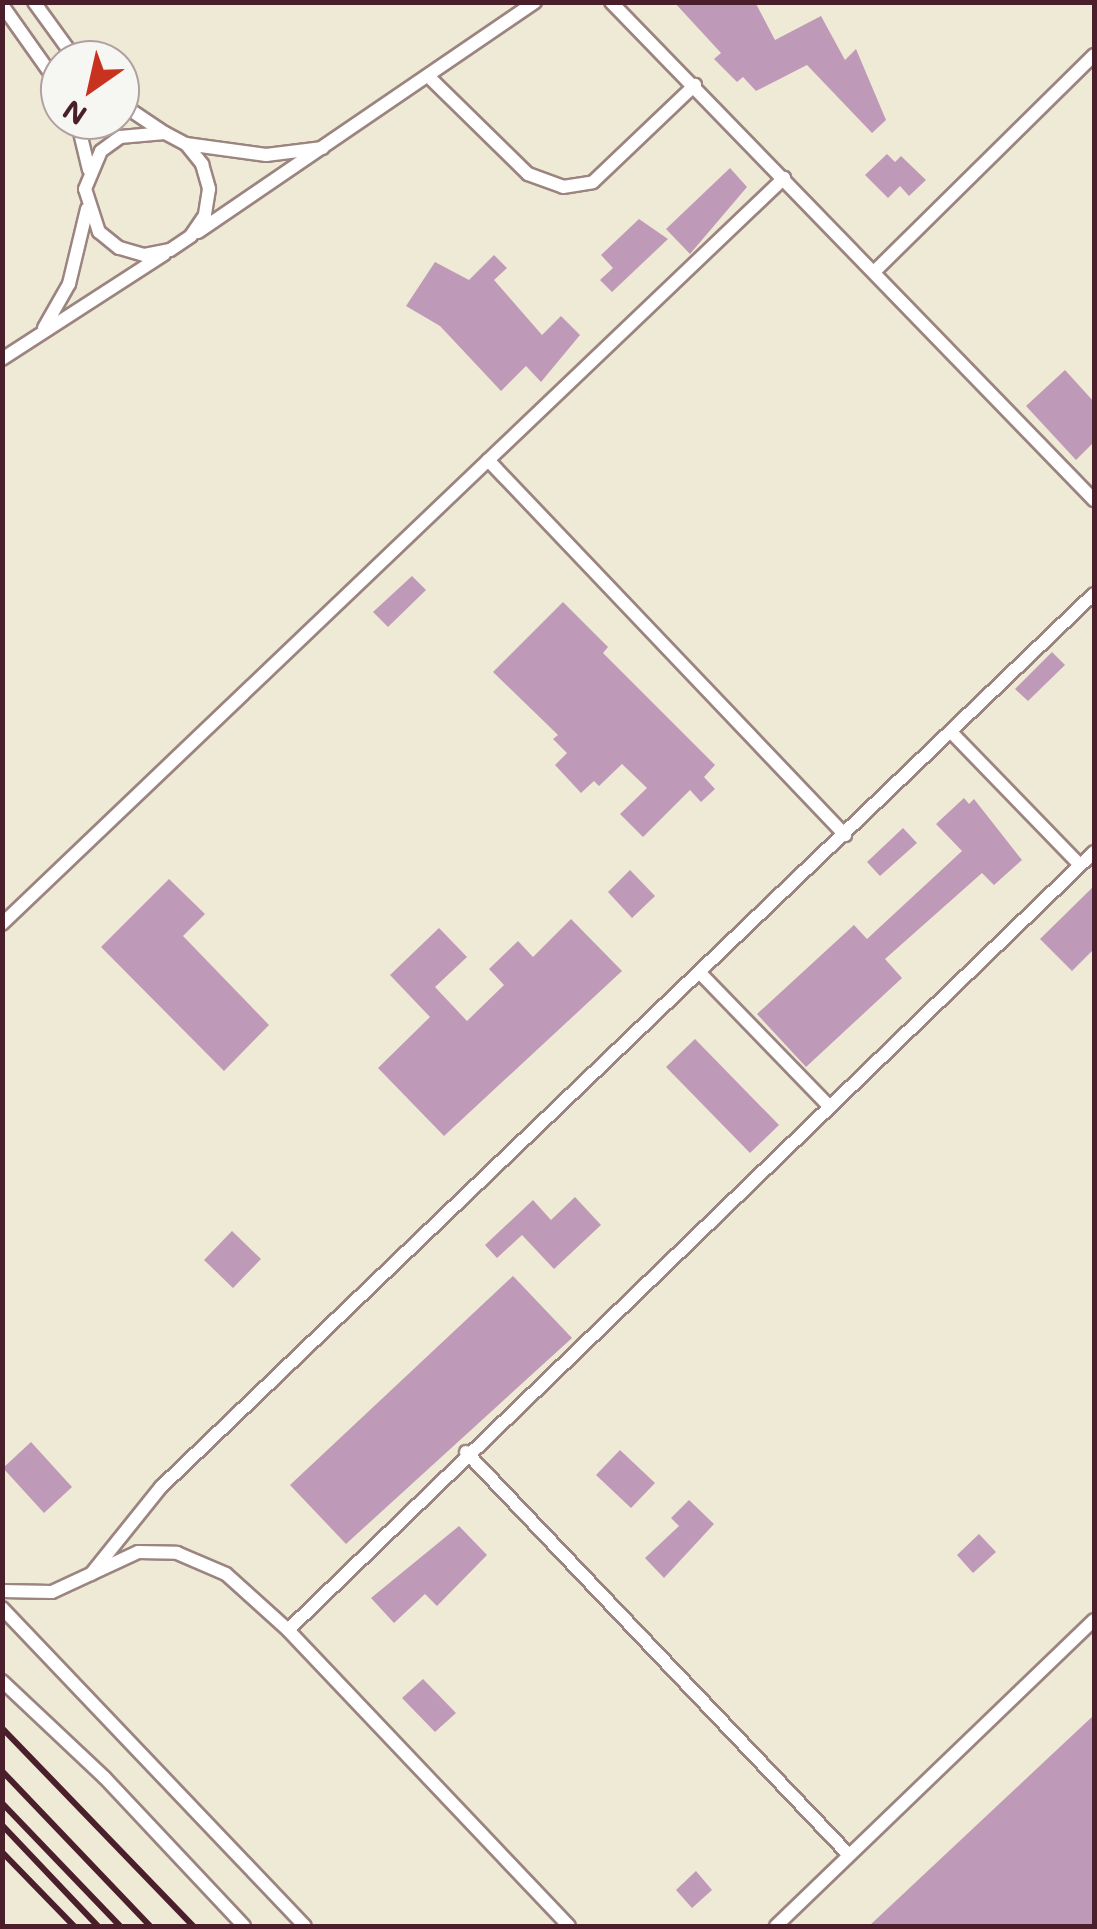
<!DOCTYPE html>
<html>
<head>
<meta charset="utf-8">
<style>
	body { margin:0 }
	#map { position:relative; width:1097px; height:1929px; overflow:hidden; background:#efead5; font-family:Mali,sans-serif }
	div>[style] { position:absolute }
	.building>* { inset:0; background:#bf9ab8 }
	.roads { filter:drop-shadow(2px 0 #9c8480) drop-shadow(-2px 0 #9c8480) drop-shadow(0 2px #9c8480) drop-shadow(0 -2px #9c8480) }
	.service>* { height:12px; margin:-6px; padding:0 6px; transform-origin:6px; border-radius:6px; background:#fff }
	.rail>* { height:6px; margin:-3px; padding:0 3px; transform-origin:3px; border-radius:3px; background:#4a1f2b }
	span { translate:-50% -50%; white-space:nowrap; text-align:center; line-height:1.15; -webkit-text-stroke:10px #f6f6f2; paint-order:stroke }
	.frame { position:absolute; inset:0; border:5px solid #4a1f2b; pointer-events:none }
	.north { position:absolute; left:40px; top:40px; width:100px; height:100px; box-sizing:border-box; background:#f6f6f2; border:2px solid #b1a0a2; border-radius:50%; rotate:214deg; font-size:28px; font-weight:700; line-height:40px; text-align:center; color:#4a1f2b }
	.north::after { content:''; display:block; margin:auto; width:35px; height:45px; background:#c8321e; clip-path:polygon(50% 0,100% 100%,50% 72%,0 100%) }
</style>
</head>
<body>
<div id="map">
	<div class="building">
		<i style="clip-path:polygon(674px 2px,755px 2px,775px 40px,821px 16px,845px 60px,856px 49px,886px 120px,872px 133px,807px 65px,756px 91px,743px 77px,737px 82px,714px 59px,721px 53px)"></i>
		<i style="clip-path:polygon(887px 154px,895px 162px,901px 156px,926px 180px,909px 196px,900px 186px,888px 198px,865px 175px)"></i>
		<i style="clip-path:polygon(730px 168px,747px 187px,690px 254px,666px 229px)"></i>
		<i style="clip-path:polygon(639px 219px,668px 239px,612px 292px,600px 280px,613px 268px,601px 255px)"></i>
		<i style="clip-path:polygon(494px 255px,507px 268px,494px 280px,542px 335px,561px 316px,580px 335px,541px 382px,526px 366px,501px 391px,440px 326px,406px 306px,435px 262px,469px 280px)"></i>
		<i style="clip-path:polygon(1065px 370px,1094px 402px,1094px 442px,1076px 460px,1026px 406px)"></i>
		<i style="clip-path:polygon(412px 576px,426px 590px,388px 627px,373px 612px)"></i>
		<i style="clip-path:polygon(563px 602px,608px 647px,603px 653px,715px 765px,704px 777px,715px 789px,701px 802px,690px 790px,643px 837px,620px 814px,647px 788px,622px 764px,599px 786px,594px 781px,581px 793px,555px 765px,567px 753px,553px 739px,558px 735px,493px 672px)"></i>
		<i style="clip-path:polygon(1052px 652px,1065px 665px,1028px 701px,1015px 689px)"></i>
		<i style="clip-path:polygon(964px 798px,969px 804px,974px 799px,1022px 860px,994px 885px,982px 873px,885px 959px,902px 978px,806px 1067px,757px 1014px,854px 925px,867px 939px,962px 851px,936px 824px)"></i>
		<i style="clip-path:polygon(903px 828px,917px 843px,880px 876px,867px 862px)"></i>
		<i style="clip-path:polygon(630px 870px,655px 896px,632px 918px,608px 892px)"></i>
		<i style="clip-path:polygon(169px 879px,205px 914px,183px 936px,269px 1025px,224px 1071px,101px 947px)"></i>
		<i style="clip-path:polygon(1094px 886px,1094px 949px,1072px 971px,1040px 939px)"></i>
		<i style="clip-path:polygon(571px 919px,622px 971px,444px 1136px,378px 1068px,430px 1017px,390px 975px,439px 928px,467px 957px,435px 987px,467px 1021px,504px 985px,489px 969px,518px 941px,533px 957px)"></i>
		<i style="clip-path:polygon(695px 1039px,779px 1125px,750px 1153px,666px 1067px)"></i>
		<i style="clip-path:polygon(575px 1197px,601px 1225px,554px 1269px,522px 1235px,497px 1258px,485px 1245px,533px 1200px,551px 1220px)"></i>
		<i style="clip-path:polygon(232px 1231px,261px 1259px,233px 1288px,204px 1260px)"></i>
		<i style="clip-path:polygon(513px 1276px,572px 1338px,346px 1544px,290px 1485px)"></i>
		<i style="clip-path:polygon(31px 1442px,72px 1487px,44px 1513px,3px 1468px)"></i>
		<i style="clip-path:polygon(620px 1450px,655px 1483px,631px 1508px,596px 1475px)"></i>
		<i style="clip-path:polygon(689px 1500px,714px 1524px,664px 1578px,645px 1558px,679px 1526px,671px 1518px)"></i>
		<i style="clip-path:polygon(459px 1526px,487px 1555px,437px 1606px,425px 1594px,394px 1623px,371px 1598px)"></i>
		<i style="clip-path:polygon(979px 1534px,996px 1552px,973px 1573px,957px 1555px)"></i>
		<i style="clip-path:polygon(423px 1679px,456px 1713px,435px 1732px,402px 1698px)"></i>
		<i style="clip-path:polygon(1094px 1715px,1094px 1926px,869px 1926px)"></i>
		<i style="clip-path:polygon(696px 1871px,712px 1890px,692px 1908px,676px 1890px)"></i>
	</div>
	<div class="roads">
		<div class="service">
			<i style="left:34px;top:2px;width:72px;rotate:54.1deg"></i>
			<i style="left:611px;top:2px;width:694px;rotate:45.88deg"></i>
			<i style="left:2px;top:5px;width:100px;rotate:54.7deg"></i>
			<i style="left:428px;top:76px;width:140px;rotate:44.4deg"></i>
			<i style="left:528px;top:174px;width:37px;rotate:20deg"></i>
			<i style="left:563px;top:187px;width:30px;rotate:-9deg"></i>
			<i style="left:593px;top:182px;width:141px;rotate:-43.6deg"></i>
			<i style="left:120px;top:103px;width:52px;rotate:34deg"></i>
			<i style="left:77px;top:120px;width:51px;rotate:76.5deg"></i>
			<i style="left:186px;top:144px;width:26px;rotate:51deg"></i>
			<i style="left:202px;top:164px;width:26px;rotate:74deg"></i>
			<i style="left:209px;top:189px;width:26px;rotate:99deg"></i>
			<i style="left:205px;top:215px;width:25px;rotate:124deg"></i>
			<i style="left:191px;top:236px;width:25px;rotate:146deg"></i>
			<i style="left:170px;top:250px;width:26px;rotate:169deg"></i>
			<i style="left:144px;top:255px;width:26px;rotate:-164deg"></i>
			<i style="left:119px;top:248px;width:26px;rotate:-141deg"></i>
			<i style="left:99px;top:232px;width:45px;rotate:-108deg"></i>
			<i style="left:85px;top:189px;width:41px;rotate:-67.2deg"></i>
			<i style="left:101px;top:151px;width:24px;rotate:-36deg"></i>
			<i style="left:120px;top:137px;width:45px;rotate:-5.1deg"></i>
			<i style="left:165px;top:133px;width:24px;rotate:28deg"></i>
			<i style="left:186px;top:144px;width:81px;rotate:7.8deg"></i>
			<i style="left:266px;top:155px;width:57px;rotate:-7deg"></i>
			<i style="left:198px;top:232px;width:408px;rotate:-34.3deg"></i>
			<i style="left:874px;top:272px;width:309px;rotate:-44.6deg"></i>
			<i style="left:44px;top:328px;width:51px;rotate:-60.4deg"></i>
			<i style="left:69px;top:284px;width:77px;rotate:-76.5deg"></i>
			<i style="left:2px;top:359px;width:193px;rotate:-32.9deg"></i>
			<i style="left:488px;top:460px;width:518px;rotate:46.41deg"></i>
			<i style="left:951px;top:732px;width:185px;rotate:45.9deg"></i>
			<i style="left:2px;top:924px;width:1081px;rotate:-43.65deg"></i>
			<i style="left:701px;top:974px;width:182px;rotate:45.9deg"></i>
			<i style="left:466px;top:1452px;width:555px;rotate:46.46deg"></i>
			<i style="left:91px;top:1574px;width:112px;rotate:-51.2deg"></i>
			<i style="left:161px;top:1487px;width:1291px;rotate:-43.75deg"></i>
			<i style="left:2px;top:1591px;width:50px;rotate:1.1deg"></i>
			<i style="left:52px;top:1592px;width:95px;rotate:-24.9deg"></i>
			<i style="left:138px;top:1552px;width:39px;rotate:1deg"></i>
			<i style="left:177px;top:1553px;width:53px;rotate:23.2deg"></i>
			<i style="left:226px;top:1574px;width:84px;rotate:42.1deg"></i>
			<i style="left:288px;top:1630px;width:408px;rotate:46.5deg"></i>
			<i style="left:2px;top:1608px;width:439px;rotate:46.4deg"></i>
			<i style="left:288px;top:1630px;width:1120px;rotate:-43.99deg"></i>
			<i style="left:2px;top:1681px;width:141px;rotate:43.3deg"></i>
			<i style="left:105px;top:1778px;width:203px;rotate:46.8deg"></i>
			<i style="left:776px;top:1926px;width:441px;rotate:-43.9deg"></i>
		</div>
	</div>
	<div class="rail">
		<i style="left:2px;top:1728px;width:275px;rotate:46deg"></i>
		<i style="left:2px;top:1771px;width:214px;rotate:46.3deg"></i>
		<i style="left:2px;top:1803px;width:170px;rotate:46.2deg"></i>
		<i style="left:2px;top:1825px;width:139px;rotate:46.5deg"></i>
		<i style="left:2px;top:1852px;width:103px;rotate:45.8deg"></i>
	</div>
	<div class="frame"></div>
	<div class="north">N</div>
</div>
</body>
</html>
